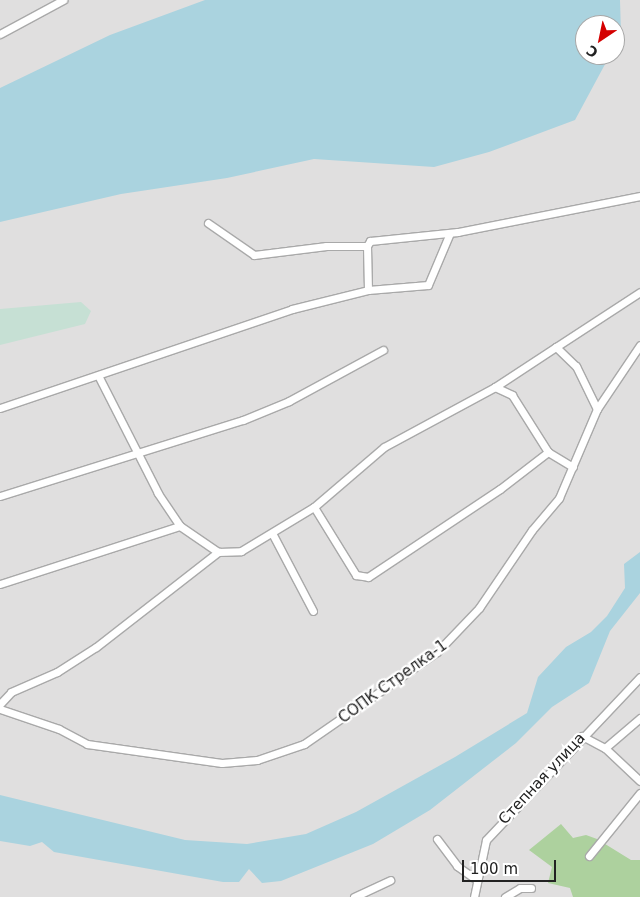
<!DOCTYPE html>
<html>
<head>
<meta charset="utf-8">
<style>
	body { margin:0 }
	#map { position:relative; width:640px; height:897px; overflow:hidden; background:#f2efe9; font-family:"DejaVu Sans",sans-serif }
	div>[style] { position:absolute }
	.residential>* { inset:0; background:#e0dfdf }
	.forest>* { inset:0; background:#add19e }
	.wetland>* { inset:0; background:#c6e0d4 }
	.water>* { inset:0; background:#aad3df }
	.roads { filter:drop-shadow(1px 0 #a9a9a9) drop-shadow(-1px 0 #a9a9a9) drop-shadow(0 1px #a9a9a9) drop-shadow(0 -1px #a9a9a9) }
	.street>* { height:7px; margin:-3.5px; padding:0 3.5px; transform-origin:3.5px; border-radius:3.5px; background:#fff }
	span { translate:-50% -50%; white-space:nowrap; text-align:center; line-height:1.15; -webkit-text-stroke:4.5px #fff; paint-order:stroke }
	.street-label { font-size:15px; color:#222 }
	.north { position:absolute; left:575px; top:15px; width:50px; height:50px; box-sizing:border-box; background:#fff; border:1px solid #a7a7a7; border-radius:50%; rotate:214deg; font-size:14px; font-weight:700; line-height:20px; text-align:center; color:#222 }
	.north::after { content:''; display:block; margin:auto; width:18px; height:22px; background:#d40000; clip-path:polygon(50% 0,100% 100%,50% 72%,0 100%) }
	.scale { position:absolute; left:462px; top:860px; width:94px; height:22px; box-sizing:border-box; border:2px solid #222; border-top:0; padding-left:6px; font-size:15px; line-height:18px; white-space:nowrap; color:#222; -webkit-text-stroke:4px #fff; paint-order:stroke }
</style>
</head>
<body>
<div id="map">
	<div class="residential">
		<i style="clip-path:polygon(evenodd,0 0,640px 0,640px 897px,0 897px,0 0,585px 25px,615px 25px,615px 55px,585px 55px,585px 25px)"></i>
	</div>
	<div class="forest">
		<i style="clip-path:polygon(561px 824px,573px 838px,586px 835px,597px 839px,631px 860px,640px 860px,640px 897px,573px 897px,570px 888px,548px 883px,552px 867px,529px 850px)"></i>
	</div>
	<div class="wetland">
		<i style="clip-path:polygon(81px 302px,91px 311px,85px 324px,0 345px,0 309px)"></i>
	</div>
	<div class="water">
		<i style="clip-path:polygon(205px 0,620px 0,621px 34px,615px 45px,615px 25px,585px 25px,585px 55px,610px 55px,575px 120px,489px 152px,434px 167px,314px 159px,227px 178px,121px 194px,0 222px,0 88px,110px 35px)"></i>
		<i style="clip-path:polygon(640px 552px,640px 593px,610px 631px,589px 683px,552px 707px,516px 743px,430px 810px,373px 844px,281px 881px,262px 883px,249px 869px,239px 882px,223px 882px,54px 852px,42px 842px,30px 846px,0 841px,0 795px,185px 840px,247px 844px,306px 834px,356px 812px,455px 757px,527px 713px,538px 677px,566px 647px,591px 632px,607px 616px,625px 588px,624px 564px)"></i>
	</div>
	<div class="roads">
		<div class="street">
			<i style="left:0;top:34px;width:72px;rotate:-28.4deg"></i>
			<i style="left:208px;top:223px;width:56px;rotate:34.8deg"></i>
			<i style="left:254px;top:255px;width:73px;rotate:-7.1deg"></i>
			<i style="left:326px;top:246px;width:41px"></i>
			<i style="left:368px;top:290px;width:60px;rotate:-4.8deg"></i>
			<i style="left:428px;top:285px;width:56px;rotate:-67.1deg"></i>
			<i style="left:556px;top:347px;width:100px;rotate:-33.2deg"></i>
			<i style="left:495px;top:387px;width:19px;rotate:25deg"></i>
			<i style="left:512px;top:395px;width:67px;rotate:57.7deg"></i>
			<i style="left:0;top:408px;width:308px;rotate:-18.7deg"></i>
			<i style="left:292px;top:309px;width:78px;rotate:-14deg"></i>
			<i style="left:368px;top:290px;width:44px;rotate:-91.3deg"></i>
			<i style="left:367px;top:246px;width:6px;rotate:-59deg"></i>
			<i style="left:370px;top:241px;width:88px;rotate:-5.8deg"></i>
			<i style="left:458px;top:232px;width:186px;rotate:-11.2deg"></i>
			<i style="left:0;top:496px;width:255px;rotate:-17.4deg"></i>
			<i style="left:243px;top:420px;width:50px;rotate:-22.4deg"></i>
			<i style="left:289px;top:401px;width:107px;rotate:-28.5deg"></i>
			<i style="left:314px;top:507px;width:80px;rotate:58.3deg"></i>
			<i style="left:356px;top:575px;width:12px;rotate:9deg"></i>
			<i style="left:368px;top:577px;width:159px;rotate:-33.7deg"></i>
			<i style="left:500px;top:489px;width:61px;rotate:-37.6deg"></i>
			<i style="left:548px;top:452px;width:29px;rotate:31deg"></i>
			<i style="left:180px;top:526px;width:46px;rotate:34.4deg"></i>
			<i style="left:218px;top:552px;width:23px;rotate:-2deg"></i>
			<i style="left:241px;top:551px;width:85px;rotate:-31.1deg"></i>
			<i style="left:314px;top:507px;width:92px;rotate:-40.6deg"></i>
			<i style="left:384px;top:447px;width:126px;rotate:-28.4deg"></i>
			<i style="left:495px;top:387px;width:73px;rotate:-33.3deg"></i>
			<i style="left:556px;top:347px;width:28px;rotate:44deg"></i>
			<i style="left:576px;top:366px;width:48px;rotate:64deg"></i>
			<i style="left:272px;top:533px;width:88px;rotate:62.3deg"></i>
			<i style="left:0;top:584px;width:189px;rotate:-17.9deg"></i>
			<i style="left:180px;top:526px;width:40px;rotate:-124deg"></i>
			<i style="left:158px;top:493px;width:132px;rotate:-117deg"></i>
			<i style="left:0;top:704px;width:16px;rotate:-47deg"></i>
			<i style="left:11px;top:692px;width:50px;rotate:-23.5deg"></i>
			<i style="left:57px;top:672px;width:46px;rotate:-32.7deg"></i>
			<i style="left:96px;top:647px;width:155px;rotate:-37.9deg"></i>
			<i style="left:0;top:709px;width:62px;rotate:18.7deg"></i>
			<i style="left:59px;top:729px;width:32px;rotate:28deg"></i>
			<i style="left:87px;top:744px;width:136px;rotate:8deg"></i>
			<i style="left:222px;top:763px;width:35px;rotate:-5deg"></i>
			<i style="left:257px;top:760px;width:50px;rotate:-18.8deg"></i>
			<i style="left:304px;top:744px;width:162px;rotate:-34.7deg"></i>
			<i style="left:437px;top:652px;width:61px;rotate:-46.3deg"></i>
			<i style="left:479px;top:608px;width:94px;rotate:-55.8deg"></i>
			<i style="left:532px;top:530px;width:42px;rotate:-49.8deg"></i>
			<i style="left:559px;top:498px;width:97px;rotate:-66.9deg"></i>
			<i style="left:597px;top:409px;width:77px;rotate:-56.1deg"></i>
			<i style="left:582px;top:736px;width:26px;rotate:28deg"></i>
			<i style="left:605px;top:748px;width:48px;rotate:43.3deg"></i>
			<i style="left:605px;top:748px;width:46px;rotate:-40.6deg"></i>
			<i style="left:437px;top:839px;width:34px;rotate:53deg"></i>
			<i style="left:457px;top:866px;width:24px;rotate:35deg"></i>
			<i style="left:589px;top:856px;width:81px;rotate:-51deg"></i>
			<i style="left:354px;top:897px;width:40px;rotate:-25deg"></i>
			<i style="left:474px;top:897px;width:58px;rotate:-78.1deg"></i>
			<i style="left:486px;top:840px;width:224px;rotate:-46.6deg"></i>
			<i style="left:505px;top:897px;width:17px;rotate:-31deg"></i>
			<i style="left:520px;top:888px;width:11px"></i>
		</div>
	</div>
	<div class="street-label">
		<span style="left:393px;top:682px;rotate:-36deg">СОПК Стрелка-1</span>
		<span style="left:542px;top:779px;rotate:-47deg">Степная улица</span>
	</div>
	<div class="north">С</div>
	<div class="scale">100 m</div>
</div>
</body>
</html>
